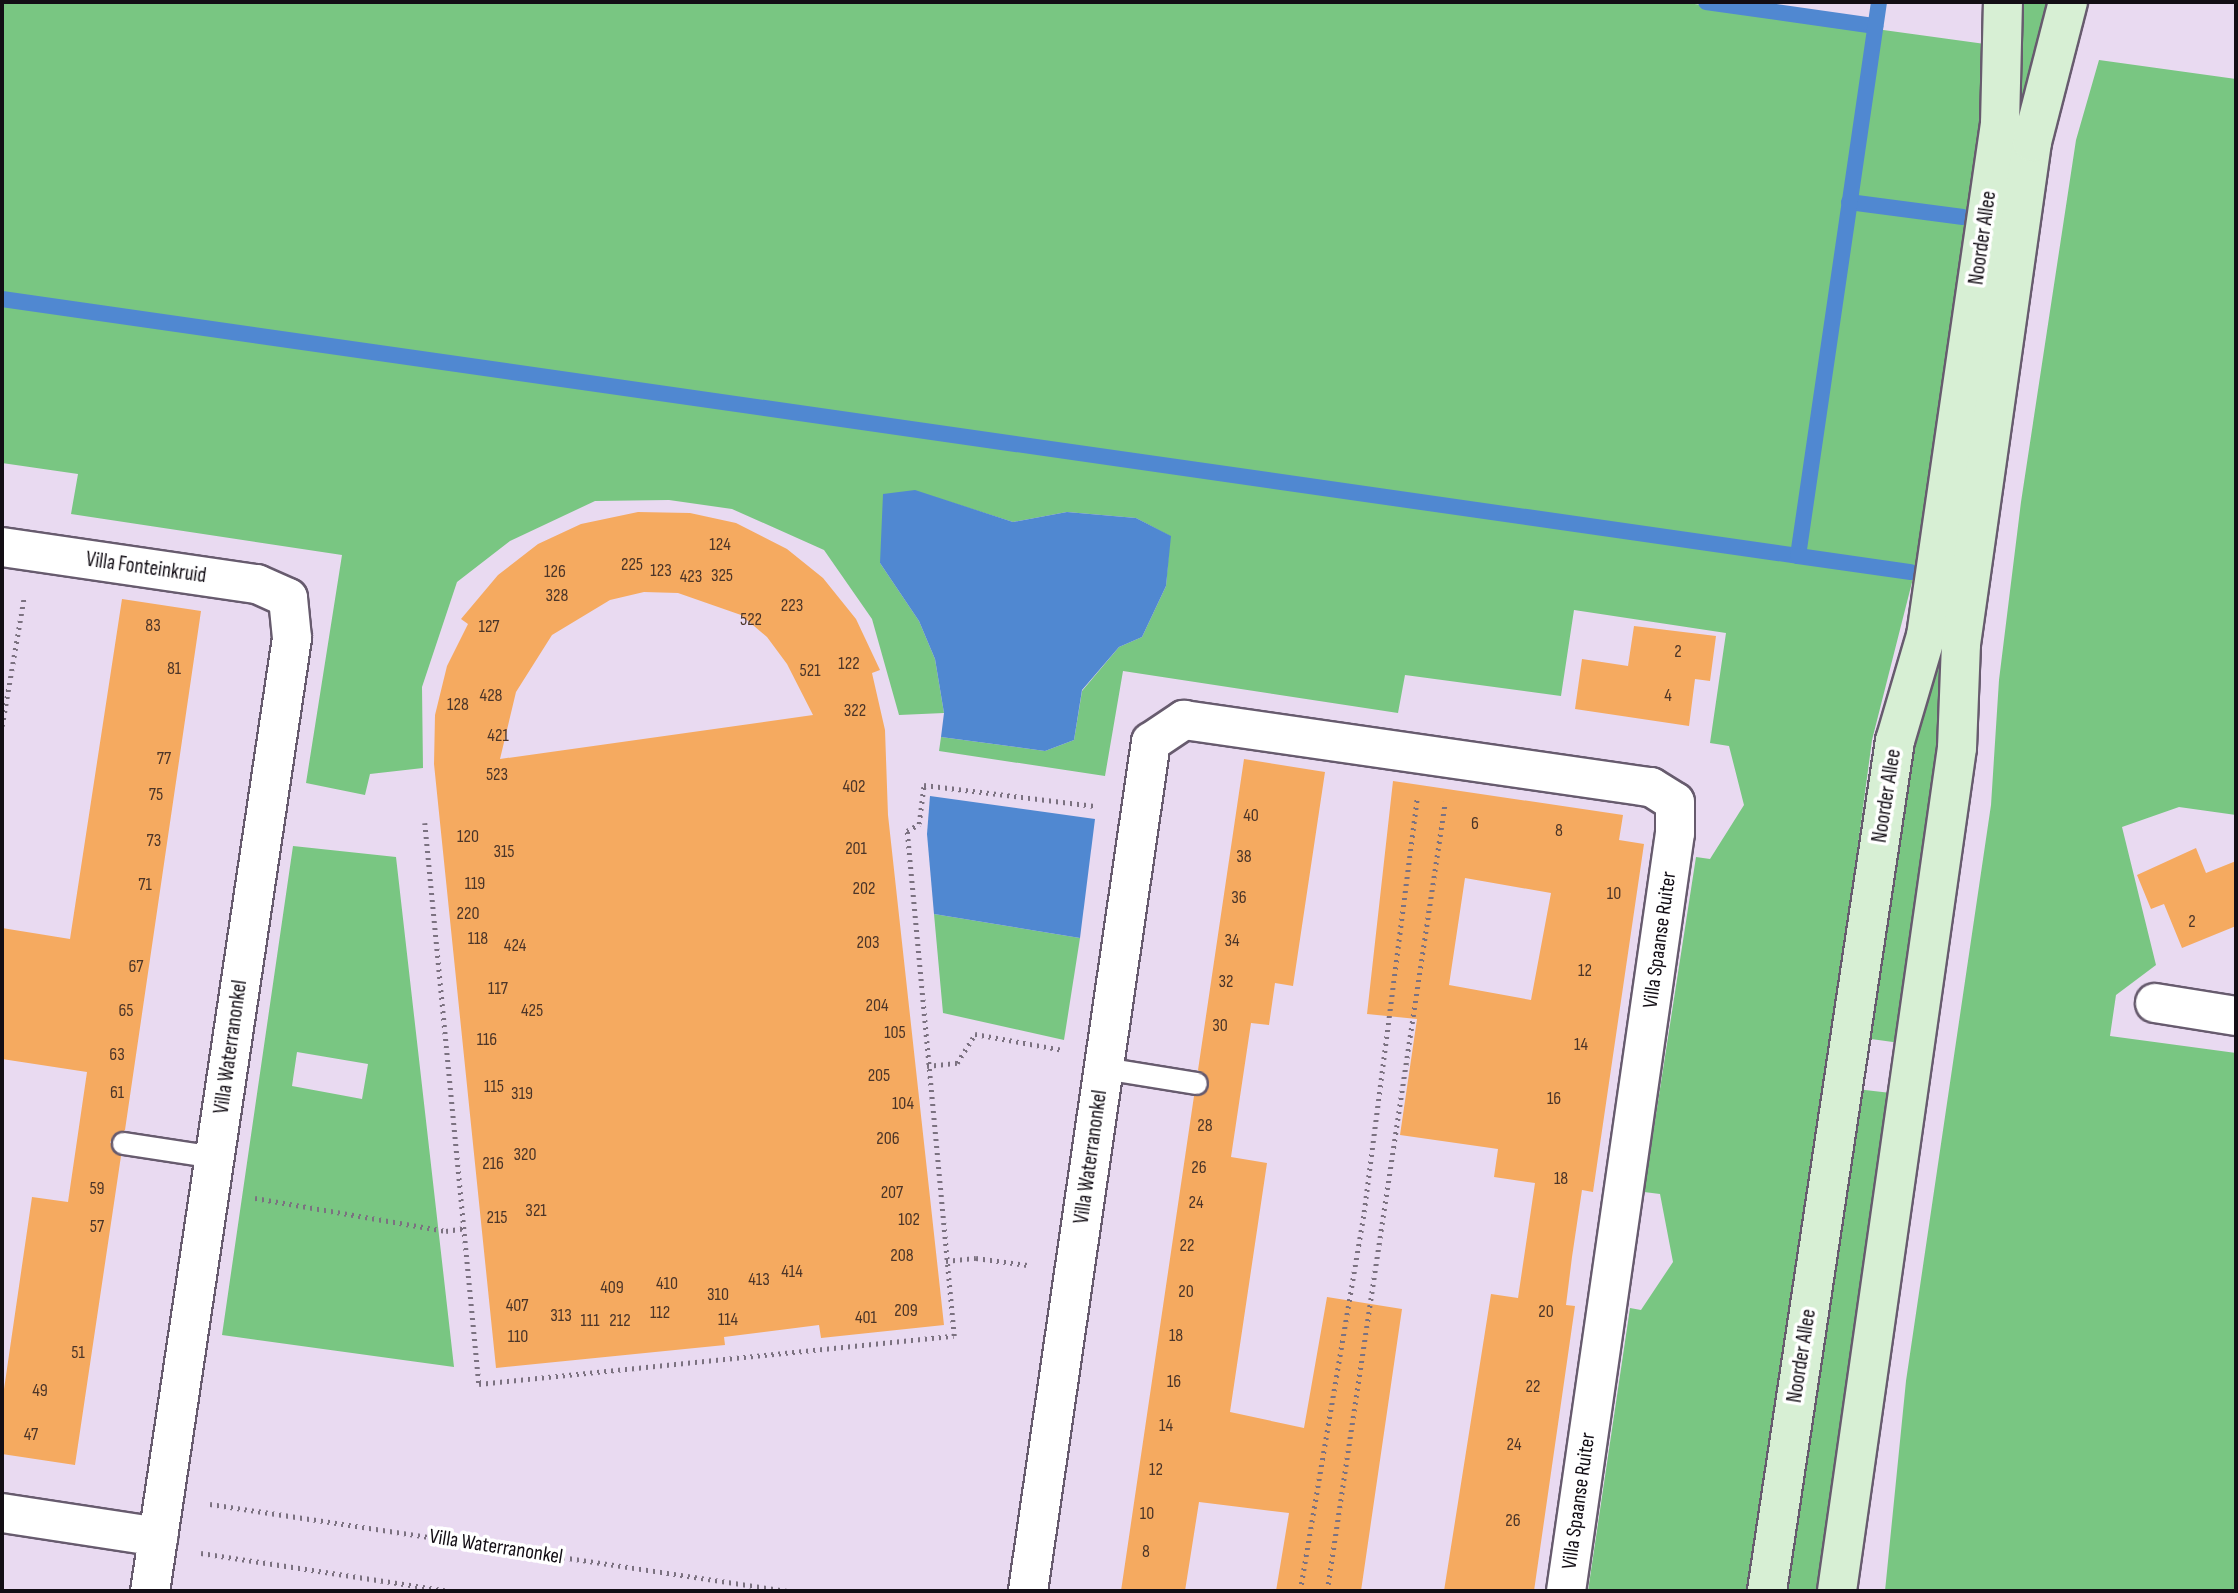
<!DOCTYPE html>
<html>
<head>
<meta charset="utf-8">
<style>
	body { margin:0 }
	#map { position:relative; width:2238px; height:1593px; overflow:hidden; background:#e9daf1; font-family:"Sofia Sans Condensed",sans-serif }
	div>[style] { position:absolute }
	.green>* { inset:0; background:#79c682 }
	.water>* { inset:0; background:#5088d1 }
	.stream>* { height:16px; margin:-8px; padding:0 8px; transform-origin:8px; border-radius:8px; background:#5088d1 }
	.building>* { inset:0; background:#f5aa60 }
	.path>* { height:4.5px; margin-top:-2.25px; transform-origin:0; background:repeating-linear-gradient(90deg,#7b7180 0 2px,transparent 0 7px) }
	.roads { filter:drop-shadow(2px 0 #675b6e) drop-shadow(-2px 0 #675b6e) drop-shadow(0 2px #675b6e) drop-shadow(0 -2px #675b6e) }
	.lane>* { height:21px; margin:-10.5px; padding:0 10.5px; transform-origin:10.5px; border-radius:10.5px; background:#fff }
	.street>* { height:38px; margin:-19px; padding:0 19px; transform-origin:19px; border-radius:19px; background:#fff }
	.secondary>* { height:38px; margin:-19px; padding:0 19px; transform-origin:19px; border-radius:19px; background:#d7efd4 }
	span { translate:-50% -50%; white-space:nowrap; text-align:center; line-height:1.15; -webkit-text-stroke:7px #fff; paint-order:stroke }
	.number-label { font-size:18px; color:#4c3528 }
	.number-label span { -webkit-text-stroke-width:0 }
	.street-label { font-size:21px; color:#130e15 }
	.frame { position:absolute; inset:0; border:4px solid #130e15; pointer-events:none }
</style>
</head>
<body>
<div id="map">
	<div class="green">
		<i style="clip-path:polygon(2px 2px,1680px 2px,1985px 44px,1984px 122px,1924px 535px,1872px 740px,1810px 1207px,1750px 1591px,1588px 1591px,1630px 1308px,1641px 1310px,1673px 1262px,1660px 1194px,1644px 1192px,1696px 857px,1710px 859px,1744px 805px,1729px 746px,1710px 743px,1726px 633px,1574px 610px,1561px 696px,1405px 675px,1398px 713px,1123px 671px,1105px 776px,939px 751px,941px 737px,1045px 751px,1074px 740px,1082px 691px,1119px 647px,1142px 637px,1166px 586px,1170px 536px,1136px 518px,1067px 512px,1013px 522px,915px 491px,880px 563px,919px 621px,935px 659px,944px 713px,899px 715px,872px 619px,824px 550px,732px 509px,669px 500px,595px 501px,510px 541px,457px 582px,422px 687px,423px 768px,370px 774px,365px 795px,306px 783px,342px 555px,71px 514px,78px 474px,2px 463px)"></i>
		<i style="clip-path:polygon(2020px 2px,2051px 2px,2021px 131px,2016px 84px)"></i>
		<i style="clip-path:polygon(2099px 60px,2236px 79px,2236px 815px,2179px 807px,2122px 827px,2156px 965px,2116px 995px,2110px 1036px,2236px 1053px,2236px 1591px,1885px 1591px,1906px 1381px,1991px 805px,1999px 680px,2021px 502px,2076px 140px)"></i>
		<i style="clip-path:polygon(1944px 639px,1940px 764px,1900px 1043px,1864px 1038px,1898px 795px)"></i>
		<i style="clip-path:polygon(evenodd,293px 846px,396px 857px,454px 1367px,222px 1335px,293px 846px,297px 1052px,368px 1064px,362px 1099px,292px 1086px,297px 1052px)"></i>
		<i style="clip-path:polygon(934px 914px,1080px 938px,1064px 1040px,943px 1013px)"></i>
		<i style="clip-path:polygon(1856px 1089px,1891px 1093px,1820px 1591px,1781px 1591px)"></i>
	</div>
	<div class="water">
		<i style="clip-path:polygon(915px 490px,1013px 522px,1067px 512px,1136px 518px,1171px 536px,1166px 586px,1142px 637px,1119px 647px,1082px 690px,1074px 740px,1045px 751px,941px 737px,944px 713px,935px 659px,919px 621px,880px 563px,883px 494px)"></i>
		<i style="clip-path:polygon(930px 796px,1095px 819px,1080px 938px,934px 914px,927px 834px)"></i>
	</div>
	<div class="stream">
		<i style="left:1706px;top:2px;width:171px;rotate:8.1deg"></i>
		<i style="left:1849px;top:202px;width:115px;rotate:7.5deg"></i>
		<i style="left:2px;top:299px;width:1814px;rotate:8.14deg"></i>
		<i style="left:1798px;top:556px;width:560px;rotate:-81.68deg"></i>
		<i style="left:1798px;top:556px;width:114px;rotate:8.1deg"></i>
	</div>
	<div class="building">
		<i style="clip-path:polygon(evenodd,638px 512px,690px 513px,736px 523px,787px 549px,823px 578px,856px 619px,880px 670px,872px 673px,885px 730px,888px 815px,944px 1325px,821px 1338px,819px 1325px,724px 1337px,725px 1345px,496px 1368px,434px 764px,435px 715px,447px 666px,468px 624px,461px 619px,498px 575px,538px 544px,581px 524px,638px 512px,644px 592px,678px 593px,741px 615px,767px 637px,787px 664px,813px 715px,500px 759px,516px 692px,552px 635px,610px 600px,644px 592px)"></i>
		<i style="clip-path:polygon(122px 599px,201px 611px,125px 1130px,110px 1142px,121px 1156px,75px 1465px,2px 1454px,2px 1403px,32px 1197px,68px 1202px,87px 1072px,2px 1059px,2px 928px,70px 939px)"></i>
		<i style="clip-path:polygon(1634px 626px,1716px 636px,1710px 681px,1695px 679px,1689px 726px,1575px 709px,1582px 659px,1628px 666px)"></i>
		<i style="clip-path:polygon(1244px 759px,1325px 772px,1293px 986px,1275px 983px,1269px 1025px,1251px 1023px,1231px 1157px,1267px 1163px,1230px 1412px,1304px 1428px,1327px 1297px,1402px 1309px,1361px 1591px,1276px 1591px,1289px 1513px,1199px 1502px,1185px 1591px,1121px 1591px,1194px 1096px,1209px 1084px,1198px 1070px)"></i>
		<i style="clip-path:polygon(evenodd,1393px 781px,1623px 815px,1619px 840px,1644px 844px,1593px 1192px,1582px 1190px,1572px 1257px,1566px 1305px,1575px 1306px,1534px 1591px,1444px 1591px,1491px 1294px,1518px 1298px,1535px 1183px,1494px 1177px,1498px 1149px,1400px 1135px,1417px 1019px,1367px 1014px,1393px 781px,1465px 878px,1551px 893px,1531px 1000px,1449px 985px,1465px 878px)"></i>
		<i style="clip-path:polygon(2196px 848px,2206px 873px,2236px 861px,2236px 926px,2182px 948px,2164px 904px,2151px 909px,2137px 875px)"></i>
	</div>
	<div class="path">
		<i style="left:2px;top:726px;width:131px;rotate:-80.3deg"></i>
		<i style="left:425px;top:823px;width:564px;rotate:84.5deg"></i>
		<i style="left:479px;top:1384px;width:477px;rotate:-5.8deg"></i>
		<i style="left:954px;top:1336px;width:507px;rotate:-95.32deg"></i>
		<i style="left:907px;top:831px;width:14px;rotate:-30deg"></i>
		<i style="left:919px;top:824px;width:39px;rotate:-83deg"></i>
		<i style="left:924px;top:785px;width:172px;rotate:7deg"></i>
		<i style="left:927px;top:1066px;width:30px;rotate:-6deg"></i>
		<i style="left:957px;top:1063px;width:34px;rotate:-58deg"></i>
		<i style="left:975px;top:1034px;width:89px;rotate:10.3deg"></i>
		<i style="left:255px;top:1198px;width:194px;rotate:9.8deg"></i>
		<i style="left:446px;top:1231px;width:18px;rotate:-9deg"></i>
		<i style="left:946px;top:1261px;width:30px;rotate:-6deg"></i>
		<i style="left:976px;top:1258px;width:52px;rotate:7.7deg"></i>
		<i style="left:210px;top:1504px;width:584px;rotate:8.57deg"></i>
		<i style="left:201px;top:1553px;width:251px;rotate:8.7deg"></i>
		<i style="left:1300px;top:1591px;width:384px;rotate:-80.4deg"></i>
		<i style="left:1364px;top:1212px;width:417px;rotate:-82.7deg"></i>
		<i style="left:1327px;top:1591px;width:798px;rotate:-81.49deg"></i>
	</div>
	<div class="roads">
		<div class="lane">
			<i style="left:1104px;top:1068px;width:93px;rotate:9.3deg"></i>
			<i style="left:123px;top:1143px;width:93px;rotate:8.7deg"></i>
		</div>
		<div class="street">
			<i style="left:2px;top:547px;width:258px;rotate:8.3deg"></i>
			<i style="left:257px;top:584px;width:34px;rotate:24deg"></i>
			<i style="left:288px;top:598px;width:40px;rotate:84.3deg"></i>
			<i style="left:292px;top:638px;width:964px;rotate:98.47deg"></i>
			<i style="left:2155px;top:1003px;width:82px;rotate:9.1deg"></i>
			<i style="left:2px;top:1513px;width:158px;rotate:8.7deg"></i>
			<i style="left:1028px;top:1591px;width:858px;rotate:-81.76deg"></i>
			<i style="left:1151px;top:742px;width:40px;rotate:-34deg"></i>
			<i style="left:1184px;top:720px;width:472px;rotate:8.2deg"></i>
			<i style="left:1651px;top:787px;width:28px;rotate:32deg"></i>
			<i style="left:1675px;top:802px;width:31px;rotate:90deg"></i>
			<i style="left:1675px;top:833px;width:766px;rotate:98.18deg"></i>
		</div>
		<div class="secondary">
			<i style="left:1767px;top:1591px;width:860px;rotate:-81.44deg"></i>
			<i style="left:1895px;top:741px;width:109px;rotate:-73.6deg"></i>
			<i style="left:1926px;top:636px;width:517px;rotate:-81.78deg"></i>
			<i style="left:2000px;top:124px;width:122px;rotate:-88.6deg"></i>
			<i style="left:1837px;top:1591px;width:851px;rotate:-81.9deg"></i>
			<i style="left:1957px;top:748px;width:104px;rotate:-87.8deg"></i>
			<i style="left:1961px;top:644px;width:507px;rotate:-81.95deg"></i>
			<i style="left:2032px;top:142px;width:145px;rotate:-75.6deg"></i>
		</div>
	</div>
	<div class="number-label">
		<span style="left:720px;top:545px">124</span>
		<span style="left:632px;top:565px">225</span>
		<span style="left:661px;top:571px">123</span>
		<span style="left:555px;top:572px">126</span>
		<span style="left:722px;top:576px">325</span>
		<span style="left:691px;top:577px">423</span>
		<span style="left:557px;top:596px">328</span>
		<span style="left:792px;top:606px">223</span>
		<span style="left:751px;top:620px">522</span>
		<span style="left:153px;top:626px">83</span>
		<span style="left:489px;top:627px">127</span>
		<span style="left:1678px;top:652px">2</span>
		<span style="left:849px;top:664px">122</span>
		<span style="left:174px;top:669px">81</span>
		<span style="left:810px;top:671px">521</span>
		<span style="left:491px;top:696px">428</span>
		<span style="left:1668px;top:696px">4</span>
		<span style="left:458px;top:705px">128</span>
		<span style="left:855px;top:711px">322</span>
		<span style="left:498px;top:736px">421</span>
		<span style="left:164px;top:759px">77</span>
		<span style="left:497px;top:775px">523</span>
		<span style="left:854px;top:787px">402</span>
		<span style="left:156px;top:795px">75</span>
		<span style="left:1251px;top:816px">40</span>
		<span style="left:1475px;top:824px">6</span>
		<span style="left:1559px;top:831px">8</span>
		<span style="left:468px;top:837px">120</span>
		<span style="left:154px;top:841px">73</span>
		<span style="left:856px;top:849px">201</span>
		<span style="left:504px;top:852px">315</span>
		<span style="left:1244px;top:857px">38</span>
		<span style="left:475px;top:884px">119</span>
		<span style="left:145px;top:885px">71</span>
		<span style="left:864px;top:889px">202</span>
		<span style="left:1614px;top:894px">10</span>
		<span style="left:1239px;top:898px">36</span>
		<span style="left:468px;top:914px">220</span>
		<span style="left:2192px;top:922px">2</span>
		<span style="left:478px;top:939px">118</span>
		<span style="left:1232px;top:941px">34</span>
		<span style="left:868px;top:943px">203</span>
		<span style="left:515px;top:946px">424</span>
		<span style="left:136px;top:967px">67</span>
		<span style="left:1585px;top:971px">12</span>
		<span style="left:1226px;top:982px">32</span>
		<span style="left:498px;top:989px">117</span>
		<span style="left:877px;top:1006px">204</span>
		<span style="left:126px;top:1011px">65</span>
		<span style="left:532px;top:1011px">425</span>
		<span style="left:1220px;top:1026px">30</span>
		<span style="left:895px;top:1033px">105</span>
		<span style="left:487px;top:1040px">116</span>
		<span style="left:1581px;top:1045px">14</span>
		<span style="left:117px;top:1055px">63</span>
		<span style="left:879px;top:1076px">205</span>
		<span style="left:494px;top:1087px">115</span>
		<span style="left:117px;top:1093px">61</span>
		<span style="left:522px;top:1094px">319</span>
		<span style="left:1554px;top:1099px">16</span>
		<span style="left:903px;top:1104px">104</span>
		<span style="left:1205px;top:1126px">28</span>
		<span style="left:888px;top:1139px">206</span>
		<span style="left:525px;top:1155px">320</span>
		<span style="left:493px;top:1164px">216</span>
		<span style="left:1199px;top:1168px">26</span>
		<span style="left:1561px;top:1179px">18</span>
		<span style="left:97px;top:1189px">59</span>
		<span style="left:892px;top:1193px">207</span>
		<span style="left:1196px;top:1203px">24</span>
		<span style="left:536px;top:1211px">321</span>
		<span style="left:497px;top:1218px">215</span>
		<span style="left:909px;top:1220px">102</span>
		<span style="left:97px;top:1227px">57</span>
		<span style="left:1187px;top:1246px">22</span>
		<span style="left:902px;top:1256px">208</span>
		<span style="left:792px;top:1272px">414</span>
		<span style="left:759px;top:1280px">413</span>
		<span style="left:667px;top:1284px">410</span>
		<span style="left:612px;top:1288px">409</span>
		<span style="left:1186px;top:1292px">20</span>
		<span style="left:718px;top:1295px">310</span>
		<span style="left:517px;top:1306px">407</span>
		<span style="left:906px;top:1311px">209</span>
		<span style="left:1546px;top:1312px">20</span>
		<span style="left:660px;top:1313px">112</span>
		<span style="left:561px;top:1316px">313</span>
		<span style="left:866px;top:1318px">401</span>
		<span style="left:728px;top:1320px">114</span>
		<span style="left:590px;top:1321px">111</span>
		<span style="left:620px;top:1321px">212</span>
		<span style="left:1176px;top:1336px">18</span>
		<span style="left:518px;top:1337px">110</span>
		<span style="left:78px;top:1353px">51</span>
		<span style="left:1174px;top:1382px">16</span>
		<span style="left:1533px;top:1387px">22</span>
		<span style="left:40px;top:1391px">49</span>
		<span style="left:1166px;top:1426px">14</span>
		<span style="left:31px;top:1435px">47</span>
		<span style="left:1514px;top:1445px">24</span>
		<span style="left:1156px;top:1470px">12</span>
		<span style="left:1147px;top:1514px">10</span>
		<span style="left:1513px;top:1521px">26</span>
		<span style="left:1146px;top:1552px">8</span>
	</div>
	<div class="street-label">
		<span style="left:1983px;top:238px;rotate:-82deg">Noorder Allee</span>
		<span style="left:146px;top:568px;rotate:8deg">Villa Fonteinkruid</span>
		<span style="left:1887px;top:796px;rotate:-81deg">Noorder Allee</span>
		<span style="left:1660px;top:940px;rotate:-82deg">Villa Spaanse Ruiter</span>
		<span style="left:231px;top:1047px;rotate:-82deg">Villa Waterranonkel</span>
		<span style="left:1091px;top:1157px;rotate:-82deg">Villa Waterranonkel</span>
		<span style="left:1802px;top:1356px;rotate:-81deg">Noorder Allee</span>
		<span style="left:1579px;top:1501px;rotate:-82deg">Villa Spaanse Ruiter</span>
		<span style="left:496px;top:1547px;rotate:9deg">Villa Waterranonkel</span>
	</div>
	<div class="frame"></div>
</div>
</body>
</html>
